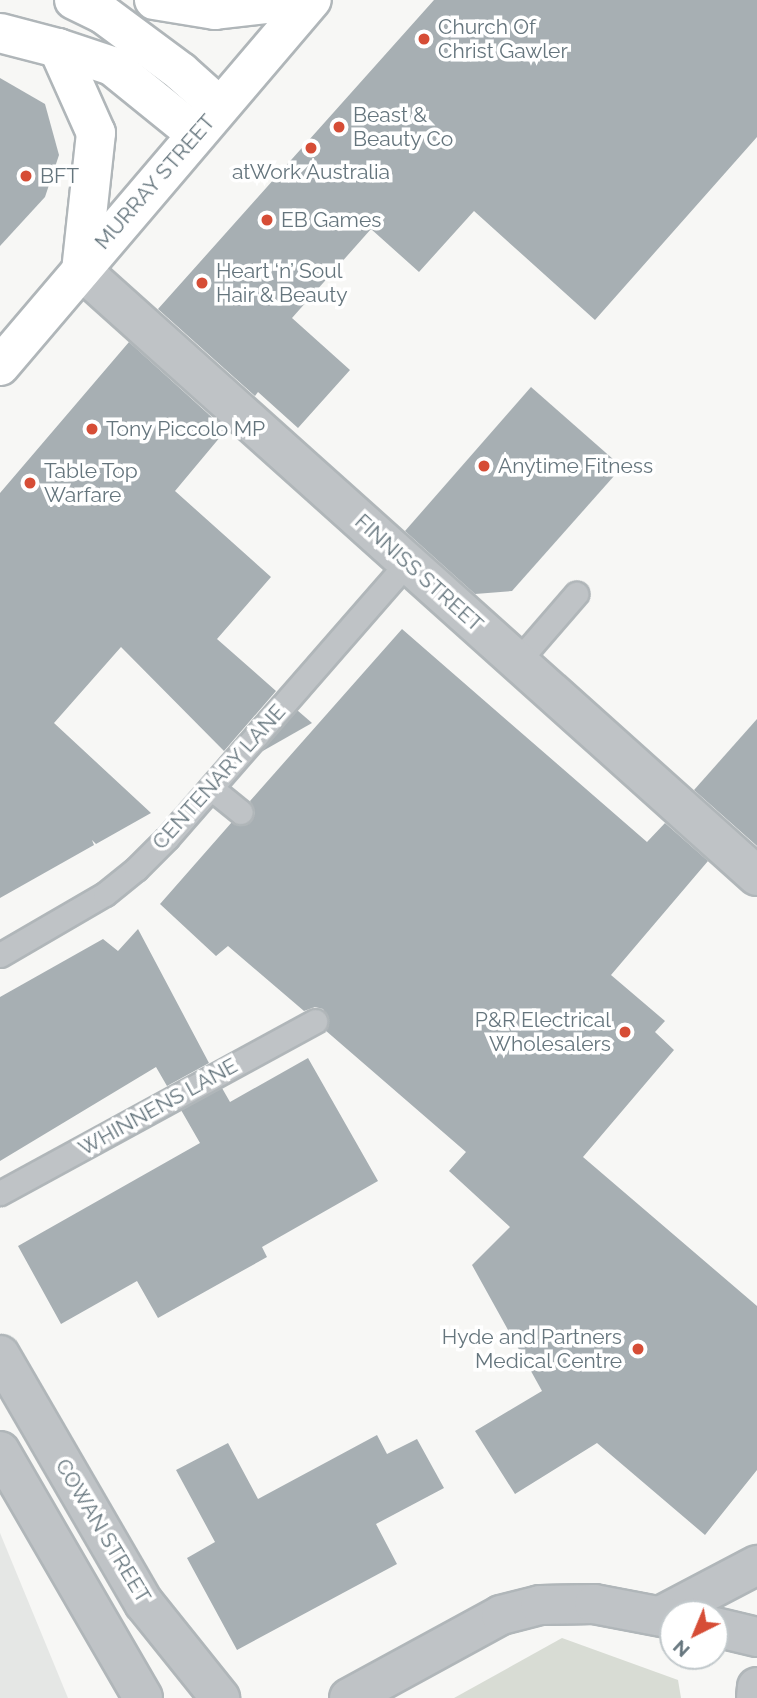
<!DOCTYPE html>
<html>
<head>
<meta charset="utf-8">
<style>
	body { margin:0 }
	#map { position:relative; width:757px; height:1698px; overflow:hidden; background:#f7f7f5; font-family:Raleway,sans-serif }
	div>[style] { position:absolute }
	.built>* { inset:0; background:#e5e7e5 }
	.green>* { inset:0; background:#d8dcd4 }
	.building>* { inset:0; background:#a7afb3 }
	.roads { filter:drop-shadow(2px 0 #b0b6b9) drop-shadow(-2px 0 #b0b6b9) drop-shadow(0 2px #b0b6b9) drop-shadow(0 -2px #b0b6b9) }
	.lane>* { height:23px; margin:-11.5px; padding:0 11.5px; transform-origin:11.5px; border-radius:11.5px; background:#bfc3c6 }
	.street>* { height:38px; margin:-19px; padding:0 19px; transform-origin:19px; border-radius:19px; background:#bfc3c6 }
	.primary>* { height:38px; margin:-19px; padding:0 19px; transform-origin:19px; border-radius:19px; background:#fff }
	.dots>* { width:19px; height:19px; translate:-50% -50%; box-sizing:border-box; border:4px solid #fff; border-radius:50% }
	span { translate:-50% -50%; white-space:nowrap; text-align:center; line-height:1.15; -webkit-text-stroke:7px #fff; paint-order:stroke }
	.poi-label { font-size:21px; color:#65757d }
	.left { translate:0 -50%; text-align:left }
	.right { translate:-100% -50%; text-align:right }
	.street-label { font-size:21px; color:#65757d }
	.north { position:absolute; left:659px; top:1600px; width:70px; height:70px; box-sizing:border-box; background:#fff; border:2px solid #c1c8cb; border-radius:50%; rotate:223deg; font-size:19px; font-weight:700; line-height:28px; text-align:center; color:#65757d }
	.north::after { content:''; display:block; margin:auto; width:24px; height:32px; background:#d64d36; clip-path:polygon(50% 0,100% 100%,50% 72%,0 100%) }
</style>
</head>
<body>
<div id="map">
	<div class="built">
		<i style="clip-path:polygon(0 1533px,68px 1698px,0 1698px)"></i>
	</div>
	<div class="green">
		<i style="clip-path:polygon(562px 1638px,678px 1680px,681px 1698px,454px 1698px)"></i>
	</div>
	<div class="building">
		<i style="clip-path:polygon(434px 0,757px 0,757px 137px,595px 320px,474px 211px,419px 272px,371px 229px,292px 318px,350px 370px,298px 428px,258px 392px,255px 396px,158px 309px)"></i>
		<i style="clip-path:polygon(0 78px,45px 104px,59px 155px,45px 197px,0 246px)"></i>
		<i style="clip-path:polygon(129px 342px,226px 430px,175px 491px,271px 577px,217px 639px,276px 691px,224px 751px,121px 647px,54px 723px,151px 813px,96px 844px,92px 840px,94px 845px,0 898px,0 493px)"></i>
		<i style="clip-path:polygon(531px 387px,622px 467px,512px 591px,475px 594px,405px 531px)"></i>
		<i style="clip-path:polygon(402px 629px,647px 842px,665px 823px,708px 861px,611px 975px,665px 1021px,655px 1032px,674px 1050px,583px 1157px,757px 1306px,757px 1470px,705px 1535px,597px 1443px,515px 1494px,475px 1431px,542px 1391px,472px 1265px,510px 1227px,449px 1171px,466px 1152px,325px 1030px,329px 1021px,323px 1009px,315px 1007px,304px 1011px,228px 946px,216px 956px,160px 904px,232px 822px,240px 826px,251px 821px,255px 813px,250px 801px)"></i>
		<i style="clip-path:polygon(297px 710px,312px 723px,261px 752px)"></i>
		<i style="clip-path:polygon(757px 719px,757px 846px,694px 790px)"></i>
		<i style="clip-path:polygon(138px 929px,209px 1063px,167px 1086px,156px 1067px,0 1161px,0 997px,103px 939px,118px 951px)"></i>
		<i style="clip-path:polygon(308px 1058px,378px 1181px,262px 1247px,267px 1257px,158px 1318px,137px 1281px,61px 1324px,18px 1246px,200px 1143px,181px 1110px,222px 1088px,230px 1102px)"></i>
		<i style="clip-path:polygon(377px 1435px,387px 1454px,417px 1439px,444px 1488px,376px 1524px,397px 1564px,237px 1650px,187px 1558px,215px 1542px,176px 1470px,228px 1443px,258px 1499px)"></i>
	</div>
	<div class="roads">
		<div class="lane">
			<i style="left:518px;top:661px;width:89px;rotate:-49.1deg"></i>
			<i style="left:211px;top:788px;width:38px;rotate:39deg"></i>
			<i style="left:0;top:955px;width:121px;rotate:-30.2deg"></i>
			<i style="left:105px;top:894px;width:40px;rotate:-39deg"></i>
			<i style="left:136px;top:869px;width:44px;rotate:-45deg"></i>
			<i style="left:167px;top:838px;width:365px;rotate:-48.9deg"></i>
			<i style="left:0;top:1193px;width:359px;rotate:-28.6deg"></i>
		</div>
		<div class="street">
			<i style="left:81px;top:270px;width:908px;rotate:41.87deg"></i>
			<i style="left:0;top:1355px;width:287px;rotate:59.9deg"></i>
			<i style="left:144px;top:1603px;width:122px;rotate:51.3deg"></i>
			<i style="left:0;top:1451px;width:285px;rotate:59.9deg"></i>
			<i style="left:660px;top:1616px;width:110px;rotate:-27.7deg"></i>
			<i style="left:715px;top:1627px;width:43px;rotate:13.4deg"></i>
			<i style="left:349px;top:1698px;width:173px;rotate:-28.6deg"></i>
			<i style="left:501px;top:1615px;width:40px;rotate:-14.4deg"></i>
			<i style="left:540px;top:1605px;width:54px;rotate:-1.1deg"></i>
			<i style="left:594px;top:1604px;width:80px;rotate:10.8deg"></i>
			<i style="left:756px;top:1698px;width:11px;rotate:-85deg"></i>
		</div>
		<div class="primary">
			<i style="left:74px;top:0;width:32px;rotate:26deg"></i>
			<i style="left:103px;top:14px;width:97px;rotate:36.6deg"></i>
			<i style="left:181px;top:72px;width:52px;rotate:41.9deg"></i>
			<i style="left:154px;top:0;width:62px;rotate:9.3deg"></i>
			<i style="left:215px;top:10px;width:88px;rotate:-6.6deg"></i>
			<i style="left:0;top:33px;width:60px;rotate:14.5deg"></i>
			<i style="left:58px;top:48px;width:57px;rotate:18.4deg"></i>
			<i style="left:112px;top:66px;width:108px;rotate:39deg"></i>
			<i style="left:58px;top:48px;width:93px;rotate:65.9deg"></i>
			<i style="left:96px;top:133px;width:138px;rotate:96.2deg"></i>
			<i style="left:0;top:366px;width:481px;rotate:-49.6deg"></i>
		</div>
	</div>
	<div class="dots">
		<i style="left:424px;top:39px;background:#d64d36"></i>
		<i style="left:339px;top:127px;background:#d64d36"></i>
		<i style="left:311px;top:148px;background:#d64d36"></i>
		<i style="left:26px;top:176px;background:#d64d36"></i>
		<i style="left:267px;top:220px;background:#d64d36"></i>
		<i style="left:202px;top:283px;background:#d64d36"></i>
		<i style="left:92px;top:429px;background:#d64d36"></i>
		<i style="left:484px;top:466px;background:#d64d36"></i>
		<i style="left:30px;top:483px;background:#d64d36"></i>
		<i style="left:625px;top:1032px;background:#d64d36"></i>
		<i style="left:638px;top:1349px;background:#d64d36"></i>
	</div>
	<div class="poi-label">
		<span class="left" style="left:438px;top:39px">Church Of<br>Christ Gawler</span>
		<span class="left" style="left:353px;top:127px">Beast &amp;<br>Beauty Co</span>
		<span style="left:311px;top:172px">atWork Australia</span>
		<span class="left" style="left:40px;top:176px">BFT</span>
		<span class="left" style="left:281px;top:220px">EB Games</span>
		<span class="left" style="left:216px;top:283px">Heart ‘n’ Soul<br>Hair &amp; Beauty</span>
		<span class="left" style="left:106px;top:429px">Tony Piccolo MP</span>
		<span class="left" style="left:498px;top:466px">Anytime Fitness</span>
		<span class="left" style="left:44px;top:483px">Table Top<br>Warfare</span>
		<span class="right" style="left:611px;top:1032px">P&amp;R Electrical<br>Wholesalers</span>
		<span class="right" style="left:622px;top:1349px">Hyde and Partners<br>Medical Centre</span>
	</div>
	<div class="street-label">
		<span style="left:155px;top:182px;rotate:-49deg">MURRAY STREET</span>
		<span style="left:419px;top:573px;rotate:42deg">FINNISS STREET</span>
		<span style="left:219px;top:777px;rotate:-48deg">CENTENARY LANE</span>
		<span style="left:158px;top:1107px;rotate:-29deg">WHINNENS LANE</span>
		<span style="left:103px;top:1531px;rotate:59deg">COWAN STREET</span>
	</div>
	<div class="north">N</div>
</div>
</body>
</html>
